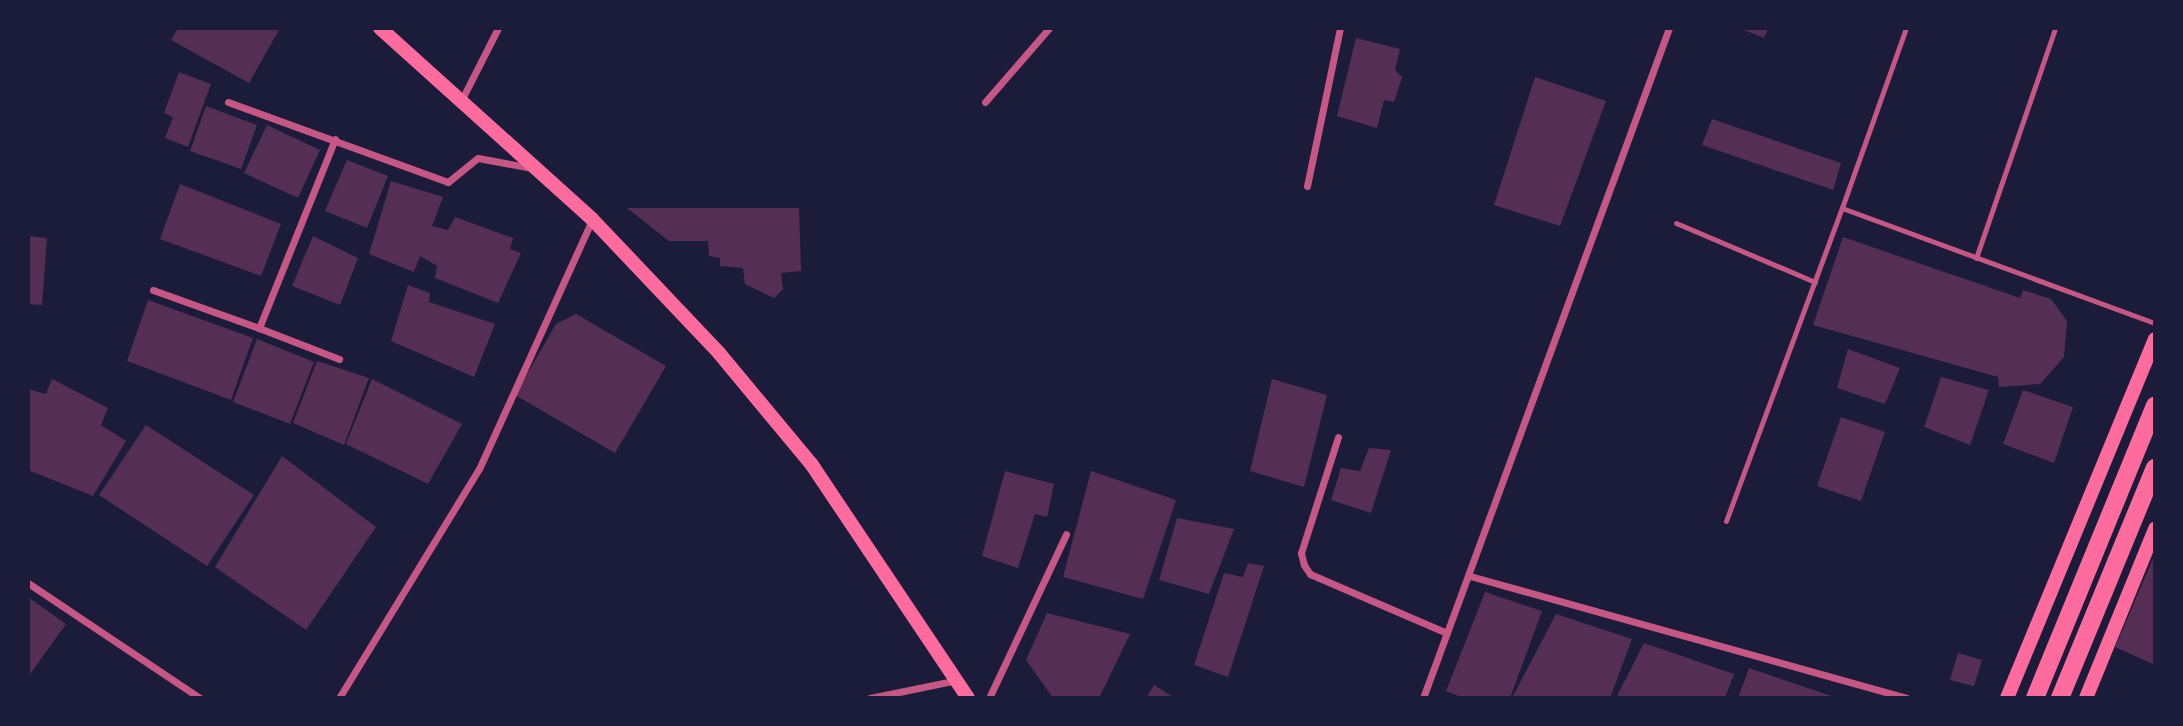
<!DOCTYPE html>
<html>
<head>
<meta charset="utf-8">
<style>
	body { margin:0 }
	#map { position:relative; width:2183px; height:726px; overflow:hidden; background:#1b1b3a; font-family:Spectral,serif }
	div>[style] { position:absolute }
	.building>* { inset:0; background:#542f53 }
	.service>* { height:5px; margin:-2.5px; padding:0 2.5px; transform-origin:2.5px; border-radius:2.5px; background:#c65784 }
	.minor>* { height:7px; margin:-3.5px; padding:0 3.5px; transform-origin:3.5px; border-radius:3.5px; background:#c65784 }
	.secondary>* { height:14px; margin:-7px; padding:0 7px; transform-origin:7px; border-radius:7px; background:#ff6b9d }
	.primary>* { height:18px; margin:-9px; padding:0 9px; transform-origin:9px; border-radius:9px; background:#ff6b9d }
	span { translate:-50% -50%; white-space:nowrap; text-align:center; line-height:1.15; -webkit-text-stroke:5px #1b1b3a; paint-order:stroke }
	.frame { position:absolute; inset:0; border:30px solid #1b1b3a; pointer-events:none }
</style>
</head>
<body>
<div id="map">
	<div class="building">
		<i style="clip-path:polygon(178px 28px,280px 28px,249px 83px,171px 40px)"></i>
		<i style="clip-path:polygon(1739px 28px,1768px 28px,1764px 38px)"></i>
		<i style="clip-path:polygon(1356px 38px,1400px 49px,1395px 70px,1402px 77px,1394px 102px,1384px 100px,1377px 128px,1337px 116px)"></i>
		<i style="clip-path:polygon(179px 72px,211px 84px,188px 147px,165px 138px,173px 117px,164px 113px)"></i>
		<i style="clip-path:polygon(1535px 77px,1606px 101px,1560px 226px,1494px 205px)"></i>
		<i style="clip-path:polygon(206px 106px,257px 125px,241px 169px,190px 151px)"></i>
		<i style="clip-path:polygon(1712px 119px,1841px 163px,1833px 190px,1702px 145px)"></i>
		<i style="clip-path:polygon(267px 125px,320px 150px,298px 198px,244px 173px)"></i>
		<i style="clip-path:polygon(347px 160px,388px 176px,367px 228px,325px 211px)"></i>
		<i style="clip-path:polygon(391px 181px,443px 197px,432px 226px,448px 230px,455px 217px,513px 238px,510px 249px,521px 253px,498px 303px,435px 278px,437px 266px,420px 256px,414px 272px,369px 254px)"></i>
		<i style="clip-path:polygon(180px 184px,281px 224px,261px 276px,160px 239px)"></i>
		<i style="clip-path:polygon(627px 208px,799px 208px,801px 271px,781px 273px,783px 289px,774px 298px,745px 284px,743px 268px,720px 266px,720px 258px,709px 256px,708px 241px,669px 241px)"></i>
		<i style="clip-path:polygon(28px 236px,47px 238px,42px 305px,28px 304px)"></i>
		<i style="clip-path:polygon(313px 236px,358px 258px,340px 305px,292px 286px)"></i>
		<i style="clip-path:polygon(1843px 237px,2020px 298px,2023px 290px,2051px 299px,2067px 321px,2064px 357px,2040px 384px,1999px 387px,1998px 377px,1813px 325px)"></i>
		<i style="clip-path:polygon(408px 285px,430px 293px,429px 302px,495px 324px,474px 377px,391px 341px)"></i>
		<i style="clip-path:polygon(148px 300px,253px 338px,231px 400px,127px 361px)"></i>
		<i style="clip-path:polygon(576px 314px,666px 366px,615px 453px,515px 395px,556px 324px)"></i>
		<i style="clip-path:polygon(257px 339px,314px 362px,290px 424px,233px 402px)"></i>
		<i style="clip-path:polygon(1848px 349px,1900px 368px,1885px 404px,1837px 388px)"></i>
		<i style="clip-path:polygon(317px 361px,369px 378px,344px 445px,293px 423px)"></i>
		<i style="clip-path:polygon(1941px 377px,1989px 390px,1970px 445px,1924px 427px)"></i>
		<i style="clip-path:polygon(52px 379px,108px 408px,101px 425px,126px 441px,93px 496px,28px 470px,28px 389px,46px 394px)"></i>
		<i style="clip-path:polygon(372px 379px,462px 424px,428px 484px,346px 444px)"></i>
		<i style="clip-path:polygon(1272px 379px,1327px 395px,1304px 487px,1250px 471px)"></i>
		<i style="clip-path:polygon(2023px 390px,2073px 407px,2054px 463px,2003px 444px)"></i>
		<i style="clip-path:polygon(1841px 417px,1885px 432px,1861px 501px,1817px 486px)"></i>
		<i style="clip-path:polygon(146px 425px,254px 495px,207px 566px,99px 495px)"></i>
		<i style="clip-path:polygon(1369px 448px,1391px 450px,1371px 513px,1331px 500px,1341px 468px,1360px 471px)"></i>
		<i style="clip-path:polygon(282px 456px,376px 527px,306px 630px,215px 567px)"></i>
		<i style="clip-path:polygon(1005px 471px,1054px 484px,1047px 517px,1035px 514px,1018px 568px,982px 556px)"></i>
		<i style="clip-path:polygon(1091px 471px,1176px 500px,1143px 599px,1063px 577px)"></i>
		<i style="clip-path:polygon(1177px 518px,1234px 529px,1209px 594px,1159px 580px)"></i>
		<i style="clip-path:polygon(2155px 554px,2155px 665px,2115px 647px)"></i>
		<i style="clip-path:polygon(1248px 563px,1264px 566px,1228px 677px,1194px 665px,1224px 573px,1243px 577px)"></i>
		<i style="clip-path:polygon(1485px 592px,1542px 611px,1510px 698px,1464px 698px,1446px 691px)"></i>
		<i style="clip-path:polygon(28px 597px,66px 624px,28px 677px)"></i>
		<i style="clip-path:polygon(1047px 613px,1130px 634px,1099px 698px,1053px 698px,1026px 660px)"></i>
		<i style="clip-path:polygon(1556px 614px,1632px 639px,1610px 698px,1512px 698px)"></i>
		<i style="clip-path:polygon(1644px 643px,1734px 674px,1725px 698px,1616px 698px)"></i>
		<i style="clip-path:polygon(1958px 653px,1982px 660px,1974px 686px,1950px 680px)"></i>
		<i style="clip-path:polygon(1749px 668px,1837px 698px,1738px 698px)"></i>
		<i style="clip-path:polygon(1154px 685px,1175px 698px,1146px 698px)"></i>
	</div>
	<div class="service">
		<i style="left:1906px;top:28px;width:191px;rotate:109.6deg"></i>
		<i style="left:1842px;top:208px;width:333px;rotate:20.2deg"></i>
		<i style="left:1676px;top:223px;width:151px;rotate:23deg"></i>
		<i style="left:1976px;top:258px;width:243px;rotate:-71deg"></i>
		<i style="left:1726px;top:521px;width:334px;rotate:-69.7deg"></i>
	</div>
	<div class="minor">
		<i style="left:461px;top:101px;width:82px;rotate:-63.1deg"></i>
		<i style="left:228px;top:102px;width:234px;rotate:20deg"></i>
		<i style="left:448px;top:182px;width:38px;rotate:-39deg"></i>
		<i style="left:478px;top:158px;width:55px;rotate:10.5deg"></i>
		<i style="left:985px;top:102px;width:98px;rotate:-49.1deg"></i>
		<i style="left:335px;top:139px;width:204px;rotate:111.9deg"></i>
		<i style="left:259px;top:328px;width:86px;rotate:21.2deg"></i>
		<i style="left:1307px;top:186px;width:161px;rotate:-78.2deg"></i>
		<i style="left:153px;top:290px;width:113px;rotate:19.7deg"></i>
		<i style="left:1338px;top:437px;width:122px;rotate:107.7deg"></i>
		<i style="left:1301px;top:553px;width:12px;rotate:76deg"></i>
		<i style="left:1304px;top:565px;width:11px;rotate:56deg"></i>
		<i style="left:1310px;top:574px;width:149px;rotate:23.3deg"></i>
		<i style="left:1470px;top:576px;width:453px;rotate:15.6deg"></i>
		<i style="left:28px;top:583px;width:207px;rotate:33.8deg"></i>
		<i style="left:339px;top:698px;width:268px;rotate:-58.6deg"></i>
		<i style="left:479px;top:469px;width:273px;rotate:-65.6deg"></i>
		<i style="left:870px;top:698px;width:90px;rotate:-11.6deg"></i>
		<i style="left:989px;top:698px;width:181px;rotate:-64.8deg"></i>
		<i style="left:1423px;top:698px;width:714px;rotate:-69.84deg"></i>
	</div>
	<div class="secondary">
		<i style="left:380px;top:28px;width:285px;rotate:42deg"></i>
		<i style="left:592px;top:219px;width:185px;rotate:46.5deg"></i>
		<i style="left:719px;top:353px;width:146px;rotate:50.3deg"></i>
		<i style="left:812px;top:465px;width:280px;rotate:56.2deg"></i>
		<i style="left:2007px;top:698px;width:388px;rotate:-67.6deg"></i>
		<i style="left:2086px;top:698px;width:183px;rotate:-67.8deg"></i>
	</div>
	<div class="primary">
		<i style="left:2035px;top:698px;width:316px;rotate:-67.7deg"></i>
		<i style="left:2060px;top:698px;width:249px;rotate:-67.6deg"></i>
	</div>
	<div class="frame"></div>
</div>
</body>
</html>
